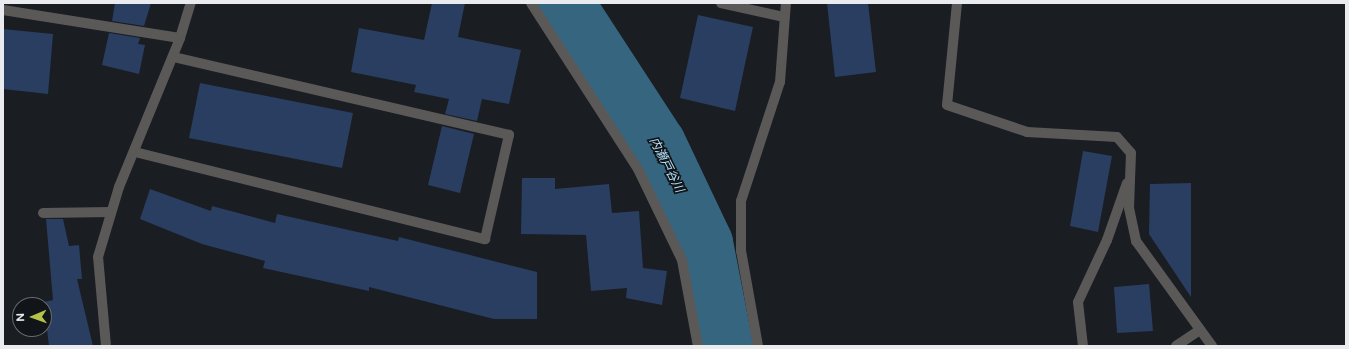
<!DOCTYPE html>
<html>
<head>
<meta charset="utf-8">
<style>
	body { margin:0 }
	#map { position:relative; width:1349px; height:349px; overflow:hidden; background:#1a1d22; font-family:Figtree,"Noto Sans JP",sans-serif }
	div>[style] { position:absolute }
	.river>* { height:58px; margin:-29px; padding:0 29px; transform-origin:29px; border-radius:29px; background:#36667f }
	.building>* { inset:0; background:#293e60 }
	.street>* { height:10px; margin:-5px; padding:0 5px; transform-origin:5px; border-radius:5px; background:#5b5957 }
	span { translate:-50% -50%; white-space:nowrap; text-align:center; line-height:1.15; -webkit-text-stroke:3.5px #111418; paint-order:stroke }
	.water-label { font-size:12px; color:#b6e2fb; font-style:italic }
	.frame { position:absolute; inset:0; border:4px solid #e9ebee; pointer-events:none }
	.north { position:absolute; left:12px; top:297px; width:40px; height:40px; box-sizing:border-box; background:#111418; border:1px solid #676a6e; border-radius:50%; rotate:268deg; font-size:11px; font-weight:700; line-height:16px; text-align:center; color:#e9ebee }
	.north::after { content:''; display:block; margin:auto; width:14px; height:18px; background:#b4c24a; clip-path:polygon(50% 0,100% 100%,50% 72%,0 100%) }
</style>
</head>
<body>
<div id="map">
	<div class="river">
		<i style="left:565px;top:3px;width:168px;rotate:56.9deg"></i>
		<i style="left:657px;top:144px;width:110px;rotate:64.6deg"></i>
		<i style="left:704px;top:243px;width:105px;rotate:79deg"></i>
	</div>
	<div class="building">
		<i style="clip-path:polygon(115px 3px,151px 3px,144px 26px,112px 21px)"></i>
		<i style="clip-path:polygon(432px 3px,465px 3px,458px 37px,521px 50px,509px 104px,482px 99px,477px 121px,445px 114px,449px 99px,414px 92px,416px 85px,351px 72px,359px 28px,424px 40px)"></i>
		<i style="clip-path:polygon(827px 3px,868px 3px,876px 72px,835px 77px)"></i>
		<i style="clip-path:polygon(698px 15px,753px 27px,735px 111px,680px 98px)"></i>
		<i style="clip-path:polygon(3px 29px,53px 34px,48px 94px,3px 89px)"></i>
		<i style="clip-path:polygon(109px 33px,140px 38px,138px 44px,145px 45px,139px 74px,102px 65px)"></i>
		<i style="clip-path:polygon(200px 83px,353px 113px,342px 168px,189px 138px)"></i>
		<i style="clip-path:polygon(442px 126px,474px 134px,460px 193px,428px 185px)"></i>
		<i style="clip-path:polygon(1083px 151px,1112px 156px,1098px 232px,1070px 226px)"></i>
		<i style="clip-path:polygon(522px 178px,555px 178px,555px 189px,609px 184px,612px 213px,639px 211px,643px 268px,667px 271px,662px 305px,626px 298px,627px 288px,591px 291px,586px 235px,521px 234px)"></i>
		<i style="clip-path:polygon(1191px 183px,1191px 297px,1149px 234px,1150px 184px)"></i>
		<i style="clip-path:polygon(150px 189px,211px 211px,212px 206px,275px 223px,277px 214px,398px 241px,399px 237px,537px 272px,537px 319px,494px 319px,369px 287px,369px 291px,263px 268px,265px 261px,202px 244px,140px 219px)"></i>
		<i style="clip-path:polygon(46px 219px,63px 219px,69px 246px,79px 245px,82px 279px,77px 279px,93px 346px,49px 346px,44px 305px,39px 303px,53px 300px)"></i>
		<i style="clip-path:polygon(1149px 284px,1153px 331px,1117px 333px,1114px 287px)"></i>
	</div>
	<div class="street">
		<i style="left:531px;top:3px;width:197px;rotate:57.2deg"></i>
		<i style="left:638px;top:169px;width:101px;rotate:64.2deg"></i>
		<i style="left:682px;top:260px;width:87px;rotate:79.5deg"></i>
		<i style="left:721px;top:3px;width:65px;rotate:12.5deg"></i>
		<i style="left:957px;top:3px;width:102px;rotate:95.6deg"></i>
		<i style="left:947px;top:105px;width:84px;rotate:18.6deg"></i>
		<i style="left:1027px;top:132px;width:90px;rotate:3.2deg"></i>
		<i style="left:1117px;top:137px;width:21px;rotate:49deg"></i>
		<i style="left:1131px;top:153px;width:55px;rotate:92.1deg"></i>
		<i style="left:1129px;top:208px;width:34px;rotate:78deg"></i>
		<i style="left:1136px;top:241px;width:130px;rotate:54.1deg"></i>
		<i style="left:3px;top:10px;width:179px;rotate:9deg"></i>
		<i style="left:135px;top:152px;width:361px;rotate:14deg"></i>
		<i style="left:485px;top:239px;width:107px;rotate:-77deg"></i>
		<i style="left:509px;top:135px;width:345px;rotate:-166.9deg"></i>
		<i style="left:43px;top:213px;width:68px;rotate:-0.8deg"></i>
		<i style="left:106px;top:346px;width:89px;rotate:-95.1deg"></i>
		<i style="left:98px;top:257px;width:73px;rotate:-73.3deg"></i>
		<i style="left:119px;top:187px;width:161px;rotate:-67.7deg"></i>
		<i style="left:180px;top:38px;width:37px;rotate:-73deg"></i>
		<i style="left:758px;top:346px;width:97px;rotate:-100.1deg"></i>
		<i style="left:741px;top:251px;width:50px;rotate:-90deg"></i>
		<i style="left:741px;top:201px;width:125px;rotate:-71.9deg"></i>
		<i style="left:780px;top:82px;width:79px;rotate:-85.7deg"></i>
		<i style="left:1083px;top:346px;width:44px;rotate:-96.5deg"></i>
		<i style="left:1078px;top:302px;width:68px;rotate:-64.9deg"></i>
		<i style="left:1107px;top:240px;width:60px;rotate:-70.7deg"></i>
		<i style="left:1176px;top:346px;width:29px;rotate:-34deg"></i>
	</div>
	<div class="water-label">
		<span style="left:666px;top:165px;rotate:63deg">内瀬戸谷川</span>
	</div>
	<div class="frame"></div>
	<div class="north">N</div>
</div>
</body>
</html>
